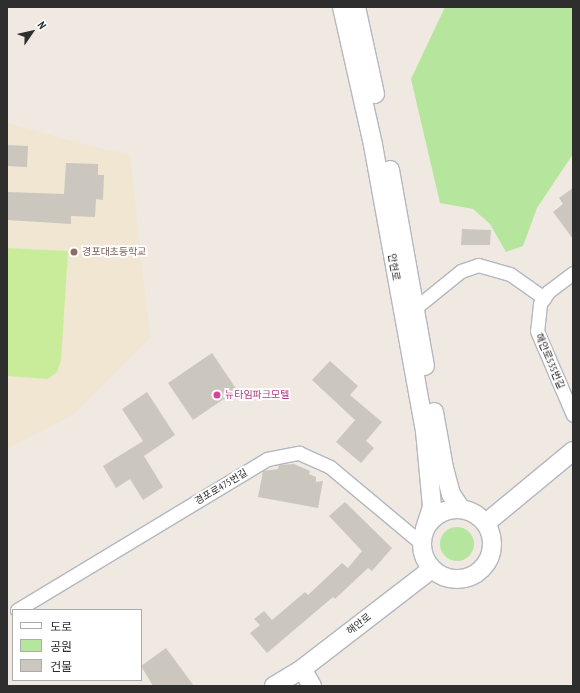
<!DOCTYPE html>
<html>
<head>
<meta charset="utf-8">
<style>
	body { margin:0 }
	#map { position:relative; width:580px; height:693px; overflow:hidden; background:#efe9e1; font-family:"PT Sans Narrow","Noto Sans KR",sans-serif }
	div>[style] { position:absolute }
	.education>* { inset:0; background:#f0e6d1 }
	.green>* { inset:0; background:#b6e59e }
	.round { border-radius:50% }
	.pitch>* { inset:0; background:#c9ec9a }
	.building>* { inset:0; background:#cbc7bf }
	.roads { filter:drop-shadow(1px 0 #b4b7c1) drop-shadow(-1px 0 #b4b7c1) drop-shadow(0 1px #b4b7c1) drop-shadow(0 -1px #b4b7c1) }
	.street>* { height:13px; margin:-6.5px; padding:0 6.5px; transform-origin:6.5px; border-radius:6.5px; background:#fff }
	.secondary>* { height:18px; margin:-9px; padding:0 9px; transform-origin:9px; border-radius:9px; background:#fff }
	.secondary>.ring { margin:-9px; padding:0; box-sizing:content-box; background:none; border:18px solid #fff; border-radius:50% }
	.dots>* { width:11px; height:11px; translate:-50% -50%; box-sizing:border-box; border:2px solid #fff; border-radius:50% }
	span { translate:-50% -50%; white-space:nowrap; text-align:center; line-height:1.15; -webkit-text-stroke:4px #fff; paint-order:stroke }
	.education-label { font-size:10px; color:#785e54 }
	.left { translate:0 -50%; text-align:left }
	.street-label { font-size:10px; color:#2e2e2e }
	.hotel-label { font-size:10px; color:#b23c85 }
	.frame { position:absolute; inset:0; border:8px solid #2e2e2e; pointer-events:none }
	.legend { position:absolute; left:12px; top:609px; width:130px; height:72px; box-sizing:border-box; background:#fff; border:1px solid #ababab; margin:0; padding:5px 7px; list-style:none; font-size:12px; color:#2e2e2e }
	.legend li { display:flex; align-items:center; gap:8px; height:20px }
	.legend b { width:20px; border:1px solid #ababab }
	.north { position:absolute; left:12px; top:12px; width:40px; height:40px; -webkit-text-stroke:3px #fff; paint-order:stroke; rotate:56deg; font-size:11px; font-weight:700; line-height:16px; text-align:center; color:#2e2e2e }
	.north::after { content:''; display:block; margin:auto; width:14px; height:18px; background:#2e2e2e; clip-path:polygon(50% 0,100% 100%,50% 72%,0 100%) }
</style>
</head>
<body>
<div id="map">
	<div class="education">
		<i style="clip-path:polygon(7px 123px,102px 149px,130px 154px,150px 338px,74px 414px,7px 449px)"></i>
	</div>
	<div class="green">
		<i style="clip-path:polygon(445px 7px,573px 7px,573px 154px,537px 208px,523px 246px,506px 252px,490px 224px,473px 209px,440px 203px,411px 79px)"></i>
		<i class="round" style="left:440px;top:527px;width:34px;height:34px"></i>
	</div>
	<div class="pitch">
		<i style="clip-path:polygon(7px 248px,68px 251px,61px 360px,57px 372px,48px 379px,7px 376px)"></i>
	</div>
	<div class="building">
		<i style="clip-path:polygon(7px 145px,28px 146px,27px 167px,7px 166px)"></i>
		<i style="clip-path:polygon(66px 163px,98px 164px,98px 175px,104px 175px,103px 200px,96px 199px,95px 217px,71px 216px,71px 224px,7px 220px,7px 192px,64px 194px)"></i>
		<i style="clip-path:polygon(573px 188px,573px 239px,553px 212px,563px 204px,559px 198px)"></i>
		<i style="clip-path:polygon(462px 229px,491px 230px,490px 245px,461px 245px)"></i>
		<i style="clip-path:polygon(212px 353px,237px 390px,193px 420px,168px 383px)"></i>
		<i style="clip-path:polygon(330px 361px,358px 386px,350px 395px,382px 422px,366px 441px,374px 448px,361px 463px,336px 442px,355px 420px,312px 380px)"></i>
		<i style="clip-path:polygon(147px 392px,175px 435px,144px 456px,163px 487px,143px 500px,130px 479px,116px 488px,103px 466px,143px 441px,122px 409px)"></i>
		<i style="clip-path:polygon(294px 464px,310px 471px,309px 474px,316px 477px,316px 482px,323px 481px,318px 508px,258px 497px,263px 471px,278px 469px,279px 465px)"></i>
		<i style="clip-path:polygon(345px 502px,392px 548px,372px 571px,368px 568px,335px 599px,333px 597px,267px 653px,250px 633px,260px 625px,254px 619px,264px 611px,272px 620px,305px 592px,308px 595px,342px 563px,348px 568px,362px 551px,329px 516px)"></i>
		<i style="clip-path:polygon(166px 648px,194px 686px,153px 686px,141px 666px)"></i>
	</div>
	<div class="roads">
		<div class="street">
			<i style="left:573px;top:273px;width:31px;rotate:143deg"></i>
			<i style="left:548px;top:292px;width:14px;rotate:124deg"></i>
			<i style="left:540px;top:304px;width:27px;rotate:96deg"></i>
			<i style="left:537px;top:331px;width:91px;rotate:66.8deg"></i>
			<i style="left:414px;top:309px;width:60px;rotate:-39deg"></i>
			<i style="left:461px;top:271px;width:18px;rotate:-19deg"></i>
			<i style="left:478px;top:265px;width:33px;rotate:16deg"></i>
			<i style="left:510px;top:274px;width:42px;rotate:35.2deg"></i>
			<i style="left:17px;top:610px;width:292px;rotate:-31.1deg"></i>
			<i style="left:267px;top:459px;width:33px;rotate:-11deg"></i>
			<i style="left:299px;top:453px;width:34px;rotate:24deg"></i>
			<i style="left:330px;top:467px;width:119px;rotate:39.9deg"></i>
		</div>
		<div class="secondary">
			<i style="left:342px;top:7px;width:141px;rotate:77.3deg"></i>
			<i style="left:373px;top:145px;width:291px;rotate:79.7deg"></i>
			<i style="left:425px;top:431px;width:76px;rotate:84.7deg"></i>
			<i style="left:432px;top:507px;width:23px;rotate:108deg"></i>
			<i style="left:356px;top:7px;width:89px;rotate:77.7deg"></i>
			<i style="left:390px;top:170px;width:199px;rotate:79.9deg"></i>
			<i style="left:434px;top:412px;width:57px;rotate:79.9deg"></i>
			<i style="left:444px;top:468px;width:27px;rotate:75deg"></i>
			<i style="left:451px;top:494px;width:18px;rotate:56deg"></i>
			<i class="ring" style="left:422px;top:509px;width:52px;height:52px"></i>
			<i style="left:486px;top:523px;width:113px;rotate:-39.6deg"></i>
			<i style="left:274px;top:686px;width:33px;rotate:-31deg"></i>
			<i style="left:312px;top:686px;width:20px;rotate:-120deg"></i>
			<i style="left:302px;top:669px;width:164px;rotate:-37.6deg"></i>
		</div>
	</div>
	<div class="dots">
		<i style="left:74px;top:252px;background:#8d6e63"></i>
		<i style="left:217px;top:395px;background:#d1479c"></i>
	</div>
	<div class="education-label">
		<span class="left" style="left:82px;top:252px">경포대초등학교</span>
	</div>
	<div class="street-label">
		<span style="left:394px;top:267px;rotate:80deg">안현로</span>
		<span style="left:550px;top:361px;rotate:67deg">해안로535번길</span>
		<span style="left:221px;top:487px;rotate:-31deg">경포로475번길</span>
		<span style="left:359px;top:624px;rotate:-38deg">해안로</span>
	</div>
	<div class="hotel-label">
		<span class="left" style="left:225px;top:395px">뉴타임파크모텔</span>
	</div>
	<div class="frame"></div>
	<ul class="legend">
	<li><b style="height:5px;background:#fff"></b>도로</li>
	<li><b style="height:11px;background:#b6e59e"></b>공원</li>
	<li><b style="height:11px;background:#cbc7bf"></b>건물</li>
	</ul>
	<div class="north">N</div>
</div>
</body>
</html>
